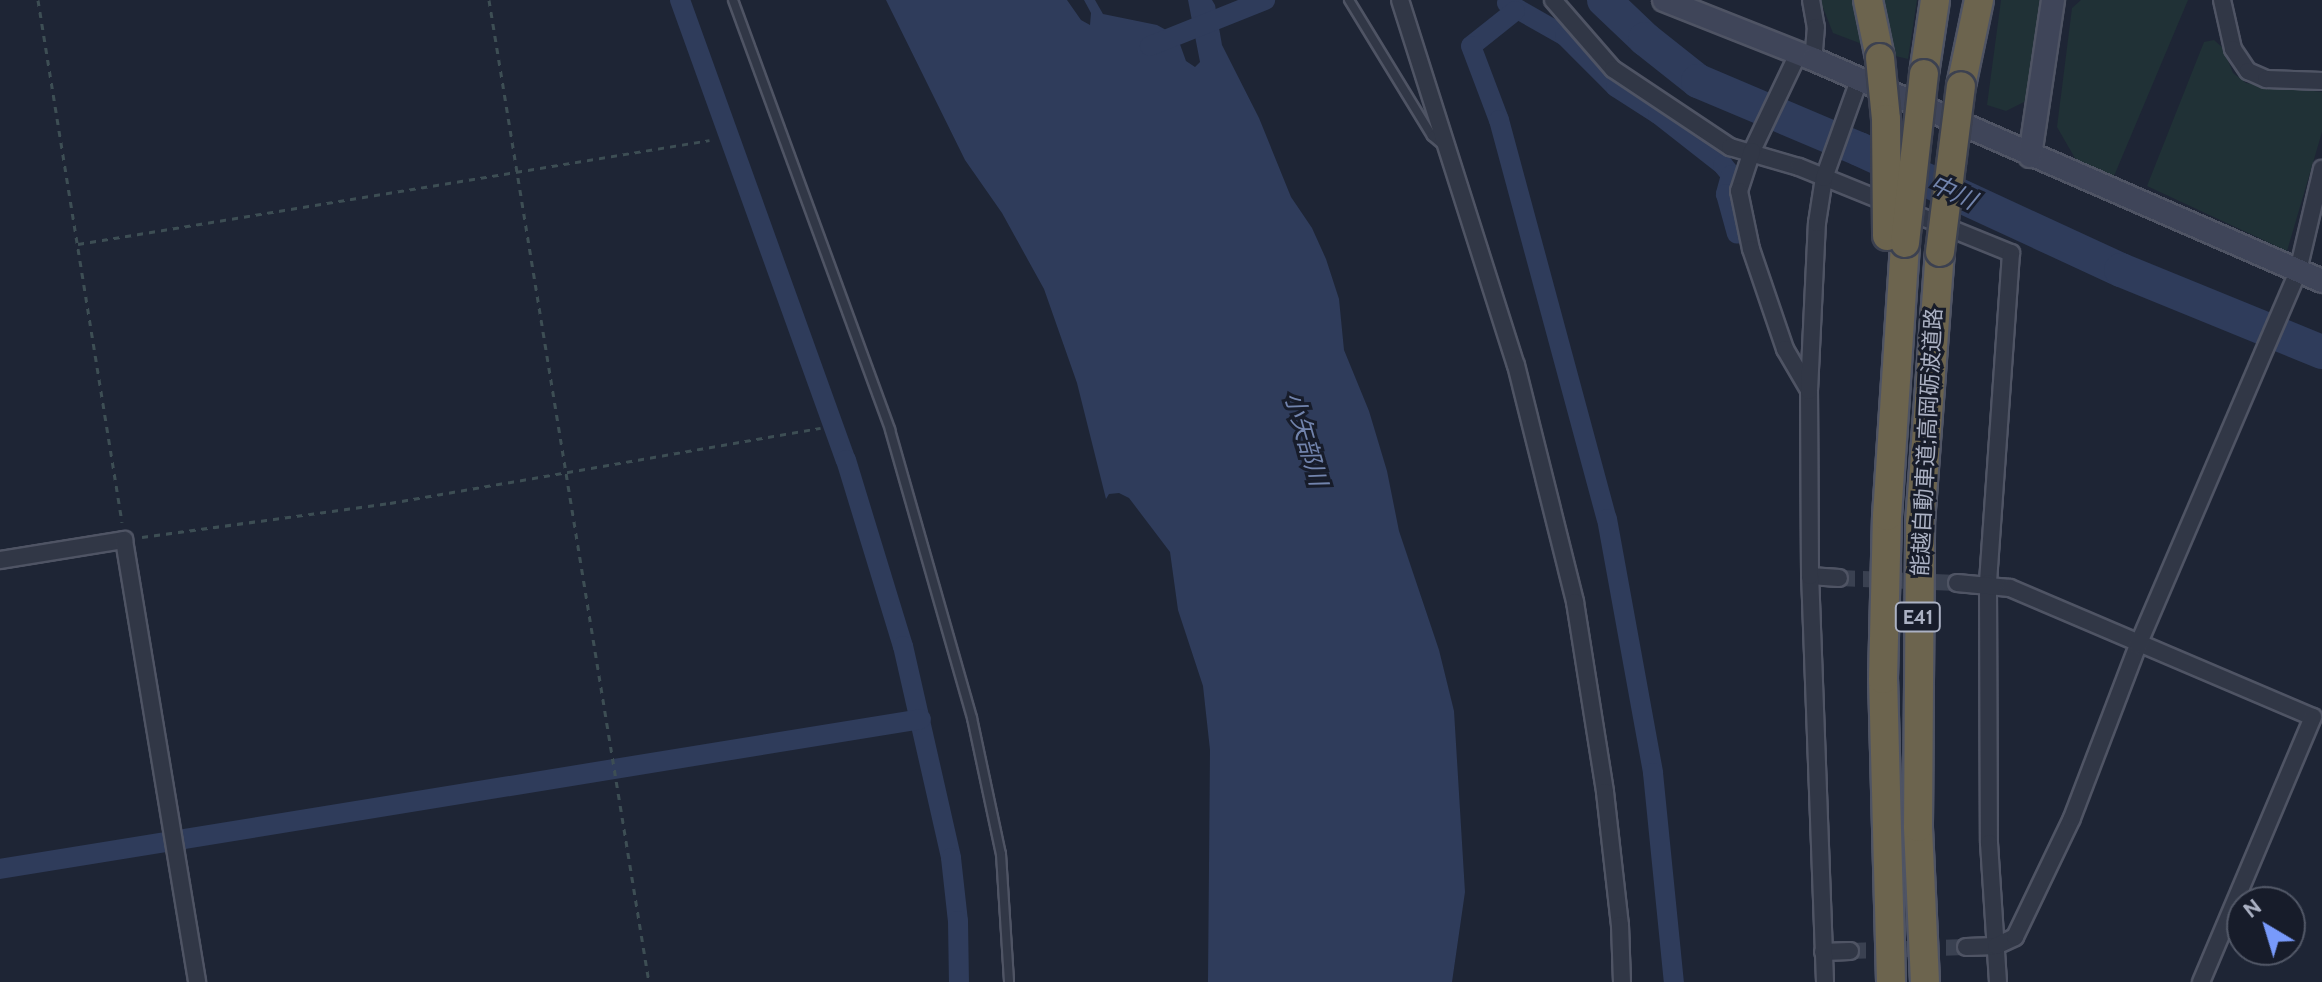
<!DOCTYPE html>
<html>
<head>
<meta charset="utf-8">
<style>
	body { margin:0 }
	#map { position:relative; width:2322px; height:982px; overflow:hidden; background:#1e2535; font-family:Cabin,"Noto Sans JP",sans-serif }
	div>[style] { position:absolute }
	.green>* { inset:0; background:#203136 }
	.water>* { inset:0; background:#2f3c5b }
	.canal>* { height:20px; margin:-10px; padding:0 10px; transform-origin:10px; border-radius:10px; background:#2f3c5b }
	.river>* { height:34px; margin:-17px; padding:0 17px; transform-origin:17px; border-radius:17px; background:#2f3c5b }
	.street-tunnel>* { height:16px; margin-top:-8px; transform-origin:0; background:repeating-linear-gradient(90deg,#3a4151 0 16px,transparent 0 24px) }
	.path>* { height:3px; margin-top:-1.5px; transform-origin:0; background:repeating-linear-gradient(90deg,#3d4e54 0 6px,transparent 0 12px) }
	.roads { filter:drop-shadow(2px 0 #4f5464) drop-shadow(-2px 0 #4f5464) drop-shadow(0 2px #4f5464) drop-shadow(0 -2px #4f5464) }
	.lane>* { height:8px; margin:-4px; padding:0 4px; transform-origin:4px; border-radius:4px; background:#313746 }
	.street>* { height:16px; margin:-8px; padding:0 8px; transform-origin:8px; border-radius:8px; background:#313746 }
	.secondary>* { height:22px; margin:-11px; padding:0 11px; transform-origin:11px; border-radius:11px; background:#3f4559 }
	.highway>* { height:28px; margin:-14px; padding:0 14px; transform-origin:14px; border-radius:14px; background:#6c644e }
	.bridges { filter:drop-shadow(2px 0 #3c4150) drop-shadow(-2px 0 #3c4150) drop-shadow(0 2px #3c4150) drop-shadow(0 -2px #3c4150) }
	.highway-bridge>* { height:28px; margin:-14px; padding:0 14px; transform-origin:14px; border-radius:14px; background:#6c644e }
	span { translate:-50% -50%; white-space:nowrap; text-align:center; line-height:1.15; -webkit-text-stroke:6px #171c2a; paint-order:stroke }
	.shield-label span { padding:2px 6px; background:#171c2a; border:2px solid; border-radius:6px; -webkit-text-stroke-width:0 }
	.shield-label { font-size:20px; color:#abb1c3; font-weight:700 }
	.street-label { font-size:22px; color:#abb1c3 }
	.water-label { font-size:24px; color:#7284ad; font-style:italic }
	.north { position:absolute; left:2226px; top:886px; width:80px; height:80px; box-sizing:border-box; background:#171c2a; border:2px solid #525867; border-radius:50%; rotate:322deg; font-size:22px; font-weight:700; line-height:32px; text-align:center; color:#abb1c3 }
	.north::after { content:''; display:block; margin:auto; width:28px; height:36px; background:#789afb; clip-path:polygon(50% 0,100% 100%,50% 72%,0 100%) }
</style>
</head>
<body>
<div id="map">
	<div class="green">
		<i style="clip-path:polygon(1820px 0,1854px 0,1862px 44px,1833px 33px)"></i>
		<i style="clip-path:polygon(1883px 0,1917px 0,1908px 59px,1891px 55px,1894px 48px)"></i>
		<i style="clip-path:polygon(2001px 0,2042px 0,2028px 100px,2006px 111px,1987px 105px)"></i>
		<i style="clip-path:polygon(2081px 0,2188px 0,2114px 176px,2076px 160px,2057px 127px,2072px 8px)"></i>
		<i style="clip-path:polygon(2214px 40px,2223px 48px,2233px 73px,2246px 83px,2322px 92px,2322px 132px,2287px 251px,2147px 186px,2204px 42px)"></i>
	</div>
	<div class="water">
		<i style="clip-path:polygon(886px 0,1067px 0,1081px 20px,1090px 25px,1091px 13px,1084px 0,1095px 0,1103px 14px,1157px 25px,1177px 36px,1186px 61px,1195px 67px,1200px 62px,1188px 0,1212px 0,1215px 5px,1222px 45px,1259px 118px,1291px 197px,1312px 228px,1326px 259px,1339px 299px,1344px 350px,1369px 411px,1387px 471px,1399px 531px,1439px 650px,1454px 711px,1465px 892px,1452px 982px,1208px 982px,1210px 750px,1203px 686px,1178px 610px,1170px 552px,1129px 498px,1119px 493px,1109px 494px,1106px 499px,1077px 383px,1044px 289px,1002px 213px,965px 160px)"></i>
	</div>
	<div class="canal">
		<i style="left:680px;top:0;width:489px;rotate:70.2deg"></i>
		<i style="left:846px;top:460px;width:195px;rotate:73deg"></i>
		<i style="left:903px;top:646px;width:217px;rotate:77.2deg"></i>
		<i style="left:951px;top:858px;width:63px;rotate:83.7deg"></i>
		<i style="left:958px;top:921px;width:61px;rotate:89.1deg"></i>
		<i style="left:1507px;top:3px;width:67px;rotate:29.6deg"></i>
		<i style="left:1565px;top:36px;width:72px;rotate:45deg"></i>
		<i style="left:1616px;top:87px;width:50px;rotate:32.7deg"></i>
		<i style="left:1658px;top:114px;width:83px;rotate:38.1deg"></i>
		<i style="left:1723px;top:165px;width:13px;rotate:51deg"></i>
		<i style="left:1731px;top:175px;width:20px;rotate:105deg"></i>
		<i style="left:1726px;top:194px;width:41px;rotate:74.6deg"></i>
		<i style="left:1515px;top:11px;width:56px;rotate:141.5deg"></i>
		<i style="left:1471px;top:46px;width:79px;rotate:69.3deg"></i>
		<i style="left:1499px;top:120px;width:413px;rotate:74.9deg"></i>
		<i style="left:1607px;top:519px;width:258px;rotate:79.7deg"></i>
		<i style="left:1653px;top:773px;width:210px;rotate:84.3deg"></i>
		<i style="left:1150px;top:46px;width:124px;rotate:-21.8deg"></i>
		<i style="left:0;top:869px;width:933px;rotate:-9.25deg"></i>
	</div>
	<div class="river">
		<i style="left:1604px;top:0;width:57px;rotate:43.6deg"></i>
		<i style="left:1645px;top:39px;width:68px;rotate:38.4deg"></i>
		<i style="left:1698px;top:81px;width:175px;rotate:22.9deg"></i>
		<i style="left:1859px;top:149px;width:289px;rotate:24.8deg"></i>
		<i style="left:2121px;top:270px;width:217px;rotate:22.2deg"></i>
	</div>
	<div class="street-tunnel">
		<i style="left:1839px;top:578px;width:118px;rotate:2.4deg"></i>
		<i style="left:1850px;top:951px;width:116px;rotate:-2deg"></i>
	</div>
	<div class="path">
		<i style="left:38px;top:0;width:529px;rotate:80.86deg"></i>
		<i style="left:489px;top:0;width:995px;rotate:80.75deg"></i>
		<i style="left:78px;top:244px;width:640px;rotate:-9.34deg"></i>
		<i style="left:142px;top:537px;width:250px;rotate:-7.8deg"></i>
		<i style="left:390px;top:503px;width:437px;rotate:-9.9deg"></i>
	</div>
	<div class="roads">
		<div class="lane">
			<i style="left:733px;top:0;width:458px;rotate:69.9deg"></i>
			<i style="left:890px;top:430px;width:299px;rotate:74.1deg"></i>
			<i style="left:972px;top:718px;width:139px;rotate:78deg"></i>
			<i style="left:1001px;top:854px;width:128px;rotate:86.4deg"></i>
			<i style="left:1349px;top:0;width:159px;rotate:58.6deg"></i>
			<i style="left:1432px;top:136px;width:16px;rotate:40deg"></i>
		</div>
		<div class="street">
			<i style="left:1400px;top:0;width:383px;rotate:72.4deg"></i>
			<i style="left:1516px;top:365px;width:244px;rotate:76deg"></i>
			<i style="left:1575px;top:602px;width:192px;rotate:81deg"></i>
			<i style="left:1605px;top:792px;width:134px;rotate:83.6deg"></i>
			<i style="left:1620px;top:925px;width:57px;rotate:88deg"></i>
			<i style="left:1553px;top:0;width:91px;rotate:49deg"></i>
			<i style="left:1613px;top:69px;width:141px;rotate:33.7deg"></i>
			<i style="left:1730px;top:147px;width:72px;rotate:16.2deg"></i>
			<i style="left:1799px;top:167px;width:229px;rotate:22.1deg"></i>
			<i style="left:2011px;top:253px;width:331px;rotate:94deg"></i>
			<i style="left:1988px;top:583px;width:260px;rotate:89.8deg"></i>
			<i style="left:1989px;top:843px;width:139px;rotate:86.3deg"></i>
			<i style="left:1811px;top:0;width:27px;rotate:80deg"></i>
			<i style="left:1816px;top:27px;width:32px;rotate:95deg"></i>
			<i style="left:2222px;top:0;width:50px;rotate:77.3deg"></i>
			<i style="left:2233px;top:49px;width:27px;rotate:56deg"></i>
			<i style="left:2248px;top:71px;width:20px;rotate:24deg"></i>
			<i style="left:2266px;top:79px;width:56px;rotate:2deg"></i>
			<i style="left:1798px;top:54px;width:107px;rotate:115.4deg"></i>
			<i style="left:1752px;top:151px;width:42px;rotate:108deg"></i>
			<i style="left:1739px;top:191px;width:59px;rotate:78.3deg"></i>
			<i style="left:1751px;top:249px;width:106px;rotate:71.2deg"></i>
			<i style="left:1785px;top:349px;width:48px;rotate:59.7deg"></i>
			<i style="left:0;top:560px;width:126px;rotate:-9.2deg"></i>
			<i style="left:124px;top:540px;width:448px;rotate:80.6deg"></i>
			<i style="left:1810px;top:576px;width:29px;rotate:4deg"></i>
			<i style="left:1957px;top:583px;width:53px;rotate:5.4deg"></i>
			<i style="left:2010px;top:588px;width:329px;rotate:23.1deg"></i>
			<i style="left:2313px;top:717px;width:288px;rotate:112.9deg"></i>
			<i style="left:1966px;top:947px;width:30px;rotate:-2deg"></i>
			<i style="left:1996px;top:946px;width:21px;rotate:-25deg"></i>
			<i style="left:2015px;top:937px;width:132px;rotate:-64.4deg"></i>
			<i style="left:2072px;top:818px;width:185px;rotate:-69.1deg"></i>
			<i style="left:2138px;top:645px;width:407px;rotate:-66.8deg"></i>
			<i style="left:2298px;top:271px;width:105px;rotate:-76.8deg"></i>
			<i style="left:1823px;top:952px;width:27px;rotate:-2deg"></i>
			<i style="left:1825px;top:982px;width:406px;rotate:-92.1deg"></i>
			<i style="left:1810px;top:576px;width:185px;rotate:-90.3deg"></i>
			<i style="left:1809px;top:391px;width:168px;rotate:-87.3deg"></i>
			<i style="left:1817px;top:223px;width:46px;rotate:-81.2deg"></i>
			<i style="left:1824px;top:178px;width:104px;rotate:-70.3deg"></i>
		</div>
		<div class="secondary">
			<i style="left:1664px;top:0;width:160px;rotate:21.6deg"></i>
			<i style="left:1813px;top:59px;width:555px;rotate:23.56deg"></i>
			<i style="left:2030px;top:156px;width:158px;rotate:-81.6deg"></i>
		</div>
		<div class="highway">
			<i style="left:1868px;top:0;width:59px;rotate:78.3deg"></i>
			<i style="left:1924px;top:74px;width:75px;rotate:-81.5deg"></i>
			<i style="left:1961px;top:86px;width:88px;rotate:-78.2deg"></i>
			<i style="left:1891px;top:982px;width:303px;rotate:-91.5deg"></i>
			<i style="left:1883px;top:679px;width:163px;rotate:-88.6deg"></i>
			<i style="left:1887px;top:516px;width:274px;rotate:-86.2deg"></i>
			<i style="left:1925px;top:982px;width:155px;rotate:-92.6deg"></i>
			<i style="left:1918px;top:827px;width:304px;rotate:-89.6deg"></i>
			<i style="left:1920px;top:523px;width:272px;rotate:-85.8deg"></i>
		</div>
	</div>
	<div class="bridges">
		<div class="highway-bridge">
			<i style="left:1880px;top:58px;width:61px;rotate:84.4deg"></i>
			<i style="left:1886px;top:119px;width:117px;rotate:89.5deg"></i>
			<i style="left:1905px;top:243px;width:170px;rotate:-83.6deg"></i>
			<i style="left:1940px;top:252px;width:167px;rotate:-82.8deg"></i>
		</div>
	</div>
	<div class="shield-label">
		<span style="left:1918px;top:617px">E41</span>
	</div>
	<div class="street-label">
		<span style="left:1927px;top:442px;rotate:-87deg">能越自動車道;高岡砺波道路</span>
	</div>
	<div class="water-label">
		<span style="left:1953px;top:192px;rotate:25deg">中川</span>
		<span style="left:1306px;top:439px;rotate:74deg">小矢部川</span>
	</div>
	<div class="north">N</div>
</div>
</body>
</html>
